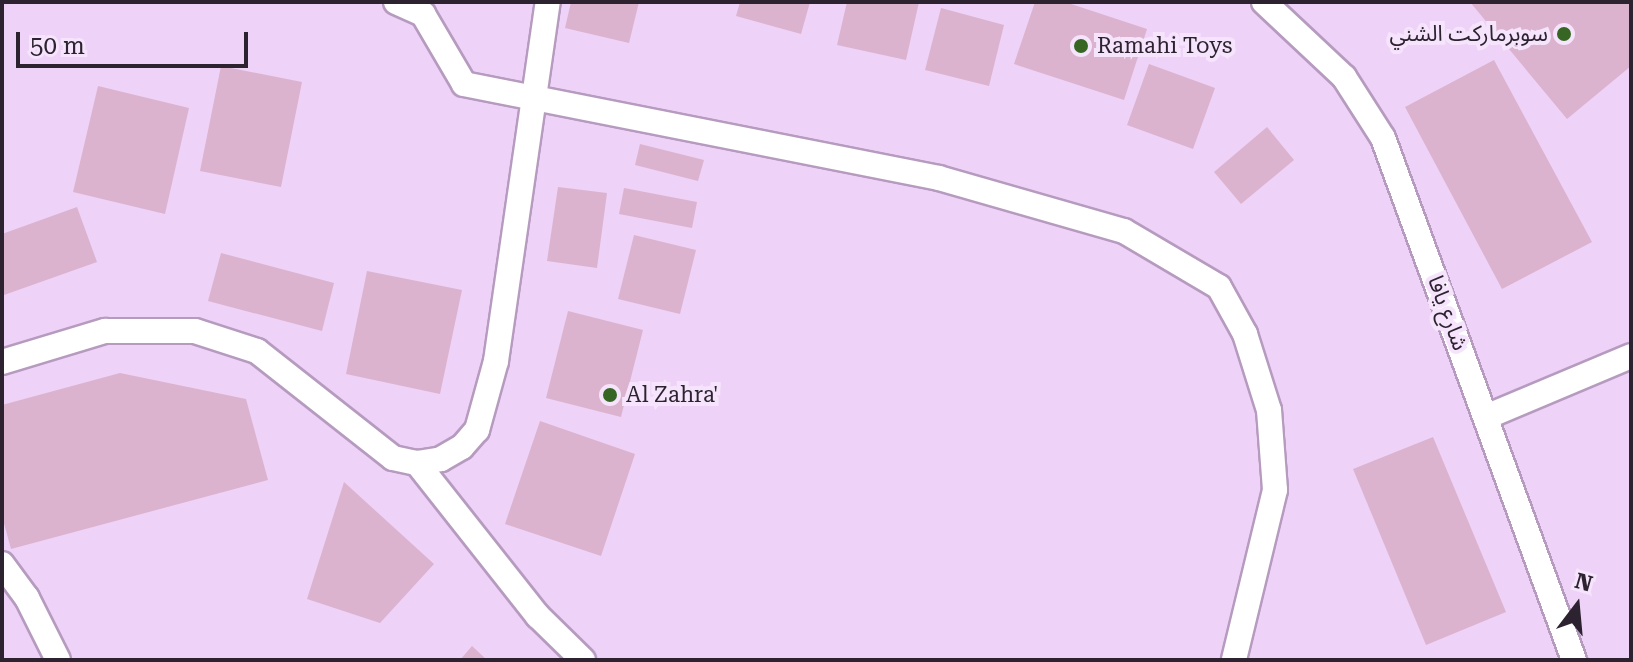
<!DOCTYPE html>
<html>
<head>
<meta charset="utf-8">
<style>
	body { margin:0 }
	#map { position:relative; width:1633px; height:662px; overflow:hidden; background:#eed2f8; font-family:"Roboto Serif","Noto Sans Arabic",serif }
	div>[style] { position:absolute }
	.building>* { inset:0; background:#dbb3cf }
	.roads { filter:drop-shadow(2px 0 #b69bbf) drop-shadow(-2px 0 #b69bbf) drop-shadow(0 2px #b69bbf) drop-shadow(0 -2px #b69bbf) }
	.street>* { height:24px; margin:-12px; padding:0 12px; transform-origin:12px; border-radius:12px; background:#fff }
	.dots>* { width:22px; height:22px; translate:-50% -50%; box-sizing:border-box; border:4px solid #f5e4fb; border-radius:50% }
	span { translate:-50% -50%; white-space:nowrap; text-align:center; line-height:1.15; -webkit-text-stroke:8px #f5e4fb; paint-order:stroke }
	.poi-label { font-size:22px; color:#2c2230 }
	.right { translate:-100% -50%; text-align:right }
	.left { translate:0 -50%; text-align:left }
	.street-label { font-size:22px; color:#2c2230 }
	.frame { position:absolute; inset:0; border:4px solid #2c2230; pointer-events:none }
	.north { position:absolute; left:1537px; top:566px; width:80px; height:80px; -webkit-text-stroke:6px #f5e4fb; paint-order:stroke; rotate:16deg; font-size:22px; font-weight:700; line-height:32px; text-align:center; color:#2c2230 }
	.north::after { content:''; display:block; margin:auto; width:28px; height:36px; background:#2c2230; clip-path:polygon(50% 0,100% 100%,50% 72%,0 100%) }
	.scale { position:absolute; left:16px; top:32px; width:232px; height:36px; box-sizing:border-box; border:4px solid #2c2230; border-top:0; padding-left:10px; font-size:24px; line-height:28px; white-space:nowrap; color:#2c2230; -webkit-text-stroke:6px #f5e4fb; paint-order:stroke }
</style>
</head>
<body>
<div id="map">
	<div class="building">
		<i style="clip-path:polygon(571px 2px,639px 2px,629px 43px,565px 28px)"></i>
		<i style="clip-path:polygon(740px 2px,810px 2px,801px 34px,736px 16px)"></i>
		<i style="clip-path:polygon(847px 2px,919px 2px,906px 60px,837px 45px)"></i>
		<i style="clip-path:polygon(1035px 2px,1065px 2px,1147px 29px,1124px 100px,1014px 64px)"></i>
		<i style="clip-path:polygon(1470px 2px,1631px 2px,1631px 66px,1567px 119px)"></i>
		<i style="clip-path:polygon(941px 8px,1004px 25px,989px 86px,925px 70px)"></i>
		<i style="clip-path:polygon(1494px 60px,1592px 242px,1502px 289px,1405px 107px)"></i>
		<i style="clip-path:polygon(1149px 64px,1215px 88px,1193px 149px,1127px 125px)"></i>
		<i style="clip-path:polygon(221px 66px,302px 82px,281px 187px,200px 171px)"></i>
		<i style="clip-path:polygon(98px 86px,189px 108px,165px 214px,73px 192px)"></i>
		<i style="clip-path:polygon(1267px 127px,1294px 160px,1241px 204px,1214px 172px)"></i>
		<i style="clip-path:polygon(640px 144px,704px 160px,698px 181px,635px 165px)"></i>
		<i style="clip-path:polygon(558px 187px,607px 193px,597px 268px,547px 261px)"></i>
		<i style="clip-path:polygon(624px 188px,697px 202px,692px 228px,619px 214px)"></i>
		<i style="clip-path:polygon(77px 207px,97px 262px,4px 295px,2px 234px)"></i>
		<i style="clip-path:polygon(634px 235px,696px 250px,680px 314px,618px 299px)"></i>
		<i style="clip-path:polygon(221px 253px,334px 283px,322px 331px,208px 301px)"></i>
		<i style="clip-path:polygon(367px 271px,462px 290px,440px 394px,346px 374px)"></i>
		<i style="clip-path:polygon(568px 311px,643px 330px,621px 417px,546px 398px)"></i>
		<i style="clip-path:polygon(120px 373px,246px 399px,268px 480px,11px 549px,2px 516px,2px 405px)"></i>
		<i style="clip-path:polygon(540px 421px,635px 454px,601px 556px,505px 524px)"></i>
		<i style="clip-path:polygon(1433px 437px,1506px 612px,1426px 645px,1353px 469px)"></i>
		<i style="clip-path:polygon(344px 482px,434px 564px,380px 623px,307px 599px)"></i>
		<i style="clip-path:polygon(472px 646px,487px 660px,460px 660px)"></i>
	</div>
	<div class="roads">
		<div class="street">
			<i style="left:396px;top:2px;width:30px;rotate:24deg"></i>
			<i style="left:423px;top:14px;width:81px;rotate:59.6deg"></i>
			<i style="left:464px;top:84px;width:484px;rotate:11.2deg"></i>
			<i style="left:939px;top:178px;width:192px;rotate:16deg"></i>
			<i style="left:1124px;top:231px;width:110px;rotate:30.5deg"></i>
			<i style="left:1219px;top:287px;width:54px;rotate:61deg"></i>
			<i style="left:1245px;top:334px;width:80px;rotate:72.5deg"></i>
			<i style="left:1269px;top:410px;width:80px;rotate:85.7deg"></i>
			<i style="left:1275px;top:490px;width:175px;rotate:103.6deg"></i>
			<i style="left:1264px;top:2px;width:110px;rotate:43.2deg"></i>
			<i style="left:1344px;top:77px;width:72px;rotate:57.4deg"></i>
			<i style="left:1383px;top:138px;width:556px;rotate:69.9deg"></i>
			<i style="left:2px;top:362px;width:108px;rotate:-16.8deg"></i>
			<i style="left:105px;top:331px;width:90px"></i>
			<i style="left:195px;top:331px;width:65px;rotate:17.9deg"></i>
			<i style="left:257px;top:351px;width:173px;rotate:38.2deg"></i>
			<i style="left:393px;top:458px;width:25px;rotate:12deg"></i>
			<i style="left:417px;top:463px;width:24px;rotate:-9deg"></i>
			<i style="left:441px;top:459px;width:24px;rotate:-30deg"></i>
			<i style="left:462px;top:447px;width:23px;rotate:-49deg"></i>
			<i style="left:477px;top:430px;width:72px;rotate:-74.6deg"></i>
			<i style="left:496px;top:361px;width:363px;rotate:-81.8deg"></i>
			<i style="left:1486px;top:417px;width:157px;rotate:-22.8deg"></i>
			<i style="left:417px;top:463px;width:195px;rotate:51.7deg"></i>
			<i style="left:538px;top:616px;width:63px;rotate:44.4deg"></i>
			<i style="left:2px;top:564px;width:42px;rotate:53.7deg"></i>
			<i style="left:27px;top:598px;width:69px;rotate:63.4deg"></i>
		</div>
	</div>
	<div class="dots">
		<i style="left:1564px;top:34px;background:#376523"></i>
		<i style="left:1081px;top:46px;background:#376523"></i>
		<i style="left:610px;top:395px;background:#376523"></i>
	</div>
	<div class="poi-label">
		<span class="right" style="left:1548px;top:34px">سوبرماركت الشني</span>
		<span class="left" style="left:1097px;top:46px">Ramahi Toys</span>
		<span class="left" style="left:626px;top:395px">Al Zahra'</span>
	</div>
	<div class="street-label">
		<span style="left:1448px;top:313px;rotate:70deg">شارع يافا</span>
	</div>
	<div class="frame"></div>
	<div class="north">N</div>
	<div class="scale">50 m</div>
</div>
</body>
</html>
